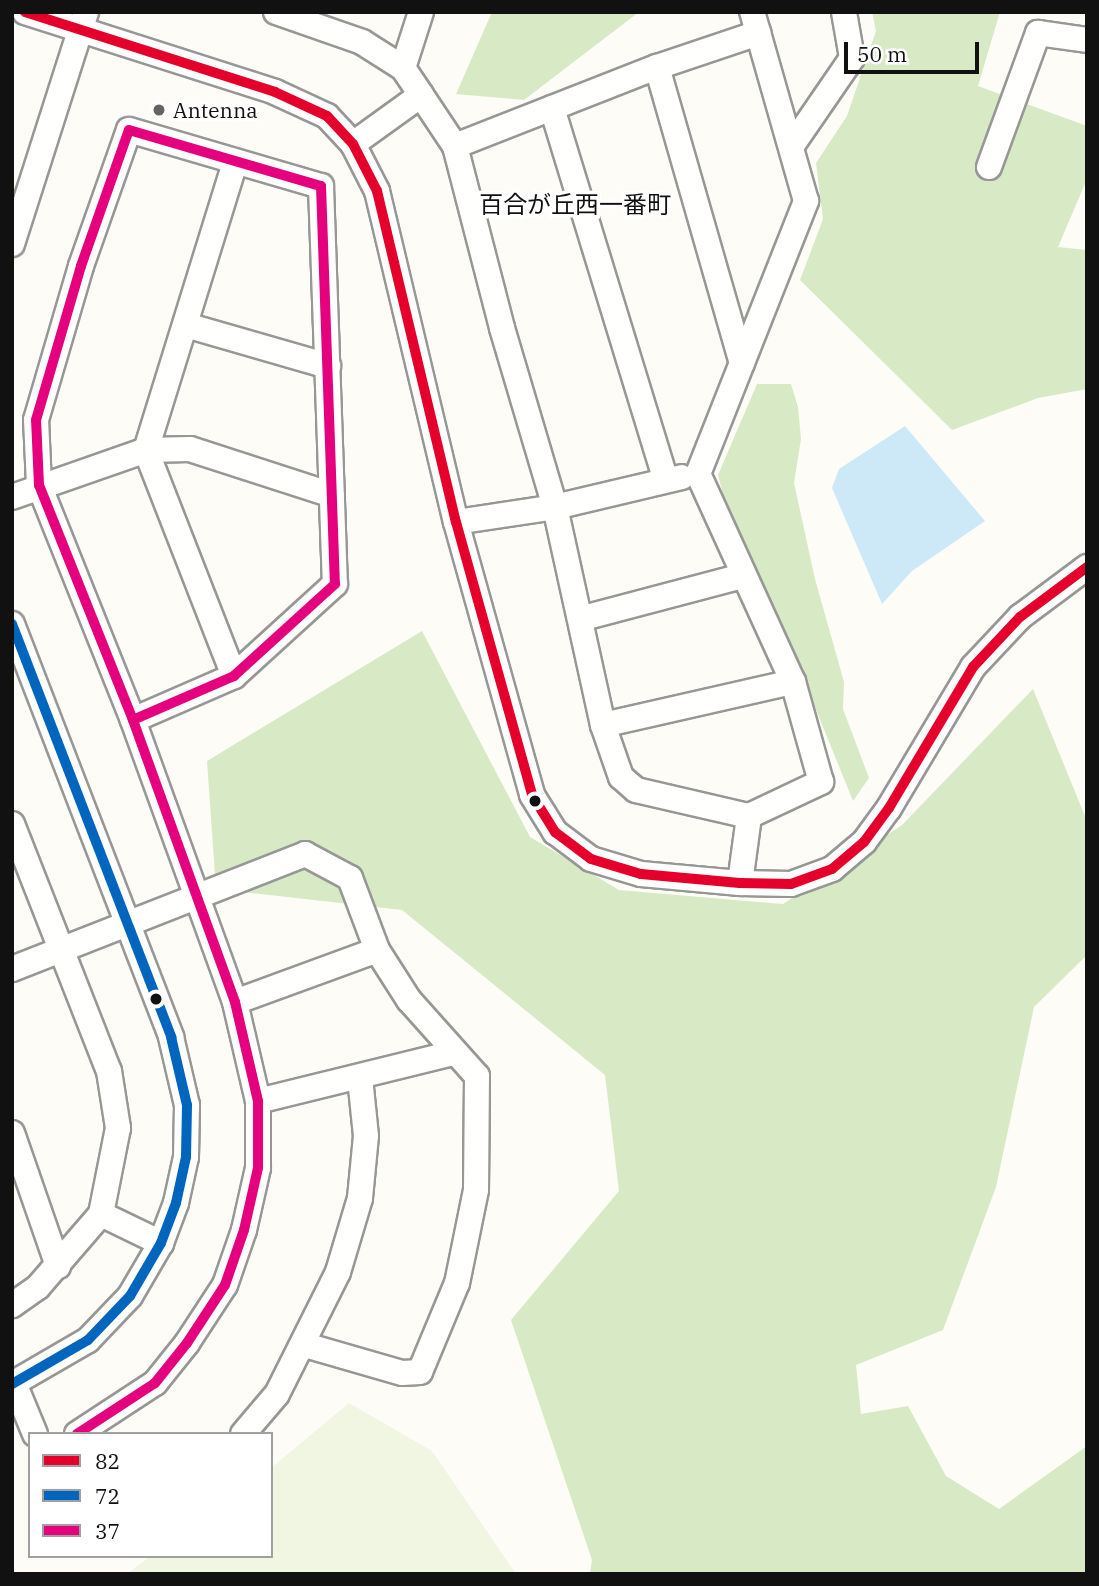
<!DOCTYPE html>
<html>
<head>
<meta charset="utf-8">
<style>
	body { margin:0 }
	#map { position:relative; width:1099px; height:1586px; overflow:hidden; background:#fdfcf7; font-family:"IBM Plex Serif","Noto Sans JP",serif }
	div>[style] { position:absolute }
	.forest>* { inset:0; background:#d8eac5 }
	.pitch>* { inset:0; background:#f0f6e1 }
	.water>* { inset:0; background:#cde8f7 }
	.roads { filter:drop-shadow(2px 0 #979795) drop-shadow(-2px 0 #979795) drop-shadow(0 2px #979795) drop-shadow(0 -2px #979795) }
	.minor>* { height:24px; margin:-12px; padding:0 12px; transform-origin:12px; border-radius:12px; background:#fffffe }
	.bus-1>* { height:10px; margin:-5px; padding:0 5px; transform-origin:5px; border-radius:5px; background:#e4002b }
	.bus-2>* { height:10px; margin:-5px; padding:0 5px; transform-origin:5px; border-radius:5px; background:#0065bd }
	.bus-3>* { height:10px; margin:-5px; padding:0 5px; transform-origin:5px; border-radius:5px; background:#e5007d }
	.dots>* { width:19px; height:19px; translate:-50% -50%; box-sizing:border-box; border:4px solid #fff; border-radius:50% }
	span { translate:-50% -50%; white-space:nowrap; text-align:center; line-height:1.15; -webkit-text-stroke:7px #fff; paint-order:stroke }
	.poi-label { font-size:21px; color:#111 }
	.left { translate:0 -50%; text-align:left }
	.quarter-label { font-size:24px; color:#111 }
	.frame { position:absolute; inset:0; border:14px solid #111; pointer-events:none }
	.legend { position:absolute; left:28px; top:1432px; width:245px; height:126px; box-sizing:border-box; background:#fff; border:2px solid #a0a0a0; margin:0; padding:9px 12px; list-style:none; font-size:21px; color:#111 }
	.legend li { display:flex; align-items:center; gap:14px; height:35px }
	.legend b { width:35px; border:2px solid #a0a0a0 }
	.scale { position:absolute; left:844px; top:42px; width:135px; height:32px; box-sizing:border-box; border:4px solid #111; border-top:0; padding-left:9px; font-size:21px; line-height:24px; white-space:nowrap; color:#111; -webkit-text-stroke:5px #fff; paint-order:stroke }
</style>
</head>
<body>
<div id="map">
	<div class="forest">
		<i style="clip-path:polygon(492px 12px,639px 12px,524px 100px,456px 94px)"></i>
		<i style="clip-path:polygon(872px 12px,1000px 12px,978px 86px,1087px 126px,1087px 179px,1058px 247px,1087px 250px,1087px 389px,1038px 398px,952px 430px,800px 280px,823px 219px,816px 163px,847px 116px,876px 31px)"></i>
		<i style="clip-path:polygon(757px 384px,791px 384px,798px 407px,801px 439px,794px 483px,815px 579px,844px 682px,843px 709px,869px 778px,853px 801px,776px 611px,727px 511px,718px 475px)"></i>
		<i style="clip-path:polygon(422px 631px,530px 837px,619px 890px,783px 904px,902px 825px,1033px 689px,1087px 821px,1087px 955px,1034px 1007px,996px 1187px,943px 1330px,856px 1365px,861px 1414px,908px 1406px,946px 1476px,999px 1509px,1087px 1446px,1087px 1574px,590px 1574px,592px 1560px,511px 1320px,619px 1191px,605px 1075px,402px 910px,216px 889px,207px 761px)"></i>
	</div>
	<div class="pitch">
		<i style="clip-path:polygon(349px 1403px,432px 1451px,516px 1574px,127px 1574px,151px 1556px,271px 1556px,271px 1468px)"></i>
	</div>
	<div class="water">
		<i style="clip-path:polygon(905px 426px,985px 521px,912px 571px,882px 604px,832px 488px,839px 469px)"></i>
	</div>
	<div class="roads">
		<div class="minor">
			<i style="left:25px;top:12px;width:262px;rotate:17.7deg"></i>
			<i style="left:275px;top:92px;width:57px;rotate:24.8deg"></i>
			<i style="left:327px;top:116px;width:38px;rotate:47deg"></i>
			<i style="left:353px;top:144px;width:53px;rotate:62.9deg"></i>
			<i style="left:377px;top:191px;width:340px;rotate:76.6deg"></i>
			<i style="left:456px;top:522px;width:283px;rotate:74.4deg"></i>
			<i style="left:532px;top:795px;width:44px;rotate:58.1deg"></i>
			<i style="left:555px;top:832px;width:45px;rotate:36.9deg"></i>
			<i style="left:591px;top:859px;width:52px;rotate:16.7deg"></i>
			<i style="left:641px;top:874px;width:99px;rotate:5.2deg"></i>
			<i style="left:740px;top:883px;width:51px;rotate:1.1deg"></i>
			<i style="left:791px;top:884px;width:44px;rotate:-20.1deg"></i>
			<i style="left:832px;top:869px;width:42px;rotate:-40.2deg"></i>
			<i style="left:864px;top:842px;width:42px;rotate:-53.7deg"></i>
			<i style="left:889px;top:808px;width:164px;rotate:-59.2deg"></i>
			<i style="left:973px;top:667px;width:69px;rotate:-46.8deg"></i>
			<i style="left:1020px;top:617px;width:84px;rotate:-36.7deg"></i>
			<i style="left:276px;top:12px;width:91px;rotate:19.2deg"></i>
			<i style="left:362px;top:42px;width:49px;rotate:32.4deg"></i>
			<i style="left:403px;top:68px;width:32px;rotate:56deg"></i>
			<i style="left:421px;top:95px;width:84px;rotate:144.2deg"></i>
			<i style="left:657px;top:67px;width:308px;rotate:74deg"></i>
			<i style="left:403px;top:68px;width:59px;rotate:-72.2deg"></i>
			<i style="left:421px;top:95px;width:61px;rotate:56.3deg"></i>
			<i style="left:455px;top:146px;width:188px;rotate:75.5deg"></i>
			<i style="left:502px;top:328px;width:187px;rotate:73.5deg"></i>
			<i style="left:555px;top:507px;width:223px;rotate:77.6deg"></i>
			<i style="left:603px;top:725px;width:55px;rotate:70.9deg"></i>
			<i style="left:621px;top:777px;width:20px;rotate:41deg"></i>
			<i style="left:636px;top:790px;width:116px;rotate:13deg"></i>
			<i style="left:749px;top:816px;width:80px;rotate:-25.3deg"></i>
			<i style="left:821px;top:782px;width:104px;rotate:-105.6deg"></i>
			<i style="left:793px;top:682px;width:229px;rotate:-114.5deg"></i>
			<i style="left:698px;top:474px;width:294px;rotate:-68.4deg"></i>
			<i style="left:806px;top:201px;width:197px;rotate:-105.9deg"></i>
			<i style="left:552px;top:108px;width:389px;rotate:73deg"></i>
			<i style="left:793px;top:144px;width:104px;rotate:-55.5deg"></i>
			<i style="left:852px;top:58px;width:47px;rotate:-99.9deg"></i>
			<i style="left:455px;top:146px;width:217px;rotate:-21.4deg"></i>
			<i style="left:657px;top:67px;width:107px;rotate:-18.6deg"></i>
			<i style="left:989px;top:167px;width:143px;rotate:-69.9deg"></i>
			<i style="left:1038px;top:33px;width:49px;rotate:8.1deg"></i>
			<i style="left:12px;top:244px;width:244px;rotate:-72.3deg"></i>
			<i style="left:186px;top:325px;width:148px;rotate:16.1deg"></i>
			<i style="left:12px;top:497px;width:142px;rotate:-19.3deg"></i>
			<i style="left:146px;top:450px;width:44px;rotate:-1.3deg"></i>
			<i style="left:190px;top:449px;width:149px;rotate:17.9deg"></i>
			<i style="left:456px;top:522px;width:100px;rotate:-8.6deg"></i>
			<i style="left:555px;top:507px;width:130px;rotate:-13.3deg"></i>
			<i style="left:583px;top:618px;width:164px;rotate:-14.8deg"></i>
			<i style="left:12px;top:624px;width:443px;rotate:68.9deg"></i>
			<i style="left:171px;top:1037px;width:70px;rotate:76.8deg"></i>
			<i style="left:187px;top:1105px;width:52px;rotate:91.1deg"></i>
			<i style="left:186px;top:1157px;width:47px;rotate:102.3deg"></i>
			<i style="left:176px;top:1203px;width:43px;rotate:110.6deg"></i>
			<i style="left:161px;top:1243px;width:61px;rotate:120.3deg"></i>
			<i style="left:130px;top:1296px;width:61px;rotate:133.7deg"></i>
			<i style="left:88px;top:1340px;width:88px;rotate:149.9deg"></i>
			<i style="left:234px;top:676px;width:243px;rotate:-111.3deg"></i>
			<i style="left:146px;top:450px;width:301px;rotate:-72.8deg"></i>
			<i style="left:603px;top:725px;width:195px;rotate:-12.8deg"></i>
			<i style="left:12px;top:824px;width:265px;rotate:68.6deg"></i>
			<i style="left:109px;top:1071px;width:58px;rotate:81deg"></i>
			<i style="left:118px;top:1128px;width:88px;rotate:101.2deg"></i>
			<i style="left:101px;top:1214px;width:96px;rotate:130.8deg"></i>
			<i style="left:38px;top:1287px;width:32px;rotate:145deg"></i>
			<i style="left:740px;top:883px;width:68px;rotate:-82.3deg"></i>
			<i style="left:12px;top:969px;width:315px;rotate:-21.4deg"></i>
			<i style="left:305px;top:854px;width:51px;rotate:28.1deg"></i>
			<i style="left:350px;top:878px;width:77px;rotate:69.4deg"></i>
			<i style="left:377px;top:950px;width:59px;rotate:57.4deg"></i>
			<i style="left:409px;top:1000px;width:102px;rotate:48.2deg"></i>
			<i style="left:477px;top:1076px;width:114px;rotate:90.5deg"></i>
			<i style="left:476px;top:1190px;width:95px;rotate:101.5deg"></i>
			<i style="left:457px;top:1283px;width:96px;rotate:112.6deg"></i>
			<i style="left:420px;top:1372px;width:18px;rotate:177deg"></i>
			<i style="left:402px;top:1373px;width:101px;rotate:-163.9deg"></i>
			<i style="left:235px;top:1002px;width:151px;rotate:-20.1deg"></i>
			<i style="left:258px;top:1101px;width:202px;rotate:-13.8deg"></i>
			<i style="left:12px;top:1133px;width:141px;rotate:70.9deg"></i>
			<i style="left:101px;top:1214px;width:67px;rotate:25.8deg"></i>
			<i style="left:14px;top:1383px;width:55px;rotate:67.6deg"></i>
			<i style="left:77px;top:1434px;width:93px;rotate:-33.2deg"></i>
			<i style="left:155px;top:1383px;width:51px;rotate:-51.3deg"></i>
			<i style="left:187px;top:1343px;width:69px;rotate:-56.8deg"></i>
			<i style="left:225px;top:1285px;width:58px;rotate:-70.9deg"></i>
			<i style="left:244px;top:1230px;width:64px;rotate:-77.3deg"></i>
			<i style="left:258px;top:1168px;width:67px;rotate:-90deg"></i>
			<i style="left:258px;top:1101px;width:102px;rotate:-103.1deg"></i>
			<i style="left:235px;top:1002px;width:300px;rotate:-109.9deg"></i>
			<i style="left:133px;top:720px;width:253px;rotate:-111.8deg"></i>
			<i style="left:39px;top:485px;width:65px;rotate:-92.6deg"></i>
			<i style="left:36px;top:420px;width:160px;rotate:-73.7deg"></i>
			<i style="left:81px;top:266px;width:144px;rotate:-70.6deg"></i>
			<i style="left:129px;top:130px;width:200px;rotate:16.3deg"></i>
			<i style="left:321px;top:186px;width:398px;rotate:88deg"></i>
			<i style="left:335px;top:584px;width:137px;rotate:137.7deg"></i>
			<i style="left:234px;top:676px;width:110px;rotate:156.5deg"></i>
			<i style="left:243px;top:1434px;width:52px;rotate:-49.6deg"></i>
			<i style="left:277px;top:1394px;width:136px;rotate:-63.4deg"></i>
			<i style="left:338px;top:1272px;width:77px;rotate:-73.4deg"></i>
			<i style="left:360px;top:1198px;width:62px;rotate:-84.5deg"></i>
			<i style="left:366px;top:1136px;width:58px;rotate:-95.9deg"></i>
		</div>
	</div>
	<div class="bus-1">
		<i style="left:25px;top:12px;width:262px;rotate:17.7deg"></i>
		<i style="left:275px;top:92px;width:57px;rotate:24.8deg"></i>
		<i style="left:327px;top:116px;width:38px;rotate:47deg"></i>
		<i style="left:353px;top:144px;width:53px;rotate:62.9deg"></i>
		<i style="left:377px;top:191px;width:340px;rotate:76.6deg"></i>
		<i style="left:456px;top:522px;width:283px;rotate:74.4deg"></i>
		<i style="left:532px;top:795px;width:44px;rotate:58.1deg"></i>
		<i style="left:555px;top:832px;width:45px;rotate:36.9deg"></i>
		<i style="left:591px;top:859px;width:52px;rotate:16.7deg"></i>
		<i style="left:641px;top:874px;width:99px;rotate:5.2deg"></i>
		<i style="left:740px;top:883px;width:51px;rotate:1.1deg"></i>
		<i style="left:791px;top:884px;width:44px;rotate:-20.1deg"></i>
		<i style="left:832px;top:869px;width:42px;rotate:-40.2deg"></i>
		<i style="left:864px;top:842px;width:42px;rotate:-53.7deg"></i>
		<i style="left:889px;top:808px;width:164px;rotate:-59.2deg"></i>
		<i style="left:973px;top:667px;width:69px;rotate:-46.8deg"></i>
		<i style="left:1020px;top:617px;width:84px;rotate:-36.7deg"></i>
	</div>
	<div class="bus-2">
		<i style="left:12px;top:624px;width:443px;rotate:68.9deg"></i>
		<i style="left:171px;top:1037px;width:70px;rotate:76.8deg"></i>
		<i style="left:187px;top:1105px;width:52px;rotate:91.1deg"></i>
		<i style="left:186px;top:1157px;width:47px;rotate:102.3deg"></i>
		<i style="left:176px;top:1203px;width:43px;rotate:110.6deg"></i>
		<i style="left:161px;top:1243px;width:61px;rotate:120.3deg"></i>
		<i style="left:130px;top:1296px;width:61px;rotate:133.7deg"></i>
		<i style="left:88px;top:1340px;width:88px;rotate:149.9deg"></i>
	</div>
	<div class="bus-3">
		<i style="left:77px;top:1434px;width:93px;rotate:-33.2deg"></i>
		<i style="left:155px;top:1383px;width:51px;rotate:-51.3deg"></i>
		<i style="left:187px;top:1343px;width:69px;rotate:-56.8deg"></i>
		<i style="left:225px;top:1285px;width:58px;rotate:-70.9deg"></i>
		<i style="left:244px;top:1230px;width:64px;rotate:-77.3deg"></i>
		<i style="left:258px;top:1168px;width:67px;rotate:-90deg"></i>
		<i style="left:258px;top:1101px;width:102px;rotate:-103.1deg"></i>
		<i style="left:235px;top:1002px;width:300px;rotate:-109.9deg"></i>
		<i style="left:133px;top:720px;width:253px;rotate:-111.8deg"></i>
		<i style="left:39px;top:485px;width:65px;rotate:-92.6deg"></i>
		<i style="left:36px;top:420px;width:160px;rotate:-73.7deg"></i>
		<i style="left:81px;top:266px;width:144px;rotate:-70.6deg"></i>
		<i style="left:129px;top:130px;width:200px;rotate:16.3deg"></i>
		<i style="left:321px;top:186px;width:398px;rotate:88deg"></i>
		<i style="left:335px;top:584px;width:137px;rotate:137.7deg"></i>
		<i style="left:234px;top:676px;width:110px;rotate:156.5deg"></i>
	</div>
	<div class="dots">
		<i style="left:159px;top:110px;background:#646362"></i>
		<i style="left:535px;top:801px;background:#111"></i>
		<i style="left:156px;top:999px;background:#111"></i>
	</div>
	<div class="poi-label">
		<span class="left" style="left:173px;top:110px">Antenna</span>
	</div>
	<div class="quarter-label">
		<span style="left:575px;top:205px">百合が丘西一番町</span>
	</div>
	<div class="frame"></div>
	<ul class="legend">
	<li><b style="height:9px;background:#e4002b"></b>82</li>
	<li><b style="height:9px;background:#0065bd"></b>72</li>
	<li><b style="height:9px;background:#e5007d"></b>37</li>
	</ul>
	<div class="scale">50 m</div>
</div>
</body>
</html>
